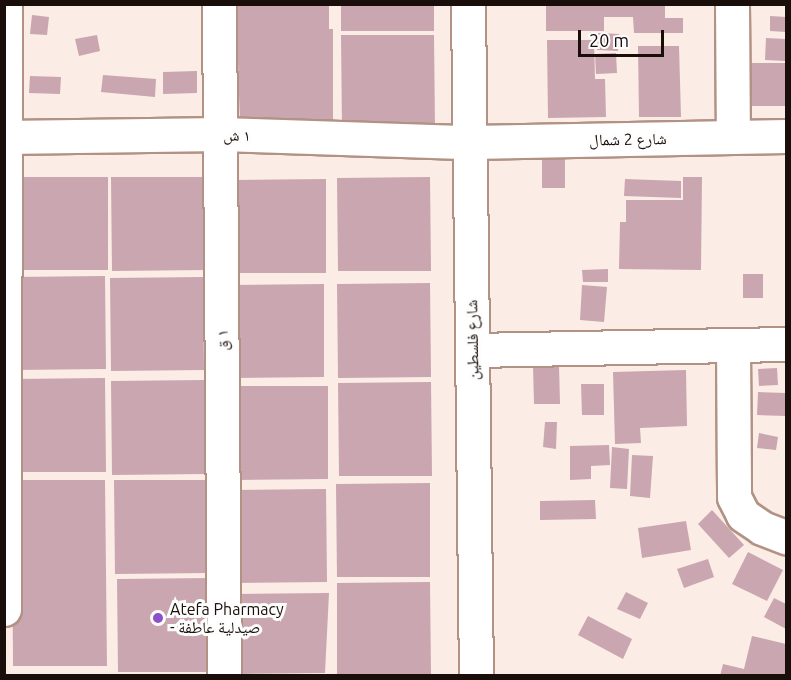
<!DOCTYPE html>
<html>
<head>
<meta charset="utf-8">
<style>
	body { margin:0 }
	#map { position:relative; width:791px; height:680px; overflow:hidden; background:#fbece6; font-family:Ubuntu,"Noto Naskh Arabic",sans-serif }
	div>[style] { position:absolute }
	.building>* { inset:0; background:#c9a6b0 }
	.roads { filter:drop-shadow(2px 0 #b29284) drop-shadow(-2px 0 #b29284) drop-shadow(0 2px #b29284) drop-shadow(0 -2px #b29284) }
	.minor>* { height:33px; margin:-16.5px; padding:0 16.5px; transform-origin:16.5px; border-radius:16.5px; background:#fff }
	.dots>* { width:16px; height:16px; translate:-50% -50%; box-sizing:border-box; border:3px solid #fdfdfd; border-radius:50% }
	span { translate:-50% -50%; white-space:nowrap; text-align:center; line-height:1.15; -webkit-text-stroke:6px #fdfdfd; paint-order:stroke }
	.street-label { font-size:16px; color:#190e09 }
	.poi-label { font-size:16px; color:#190e09 }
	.left { translate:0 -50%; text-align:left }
	.frame { position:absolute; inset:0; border:6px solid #190e09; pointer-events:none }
	.scale { position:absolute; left:578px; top:30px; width:86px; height:27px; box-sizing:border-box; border:3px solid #190e09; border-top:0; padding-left:8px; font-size:18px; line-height:21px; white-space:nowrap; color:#190e09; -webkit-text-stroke:4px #fdfdfd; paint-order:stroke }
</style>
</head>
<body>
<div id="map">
	<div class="building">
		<i style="clip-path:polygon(236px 4px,329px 4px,329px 29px,333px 29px,333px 122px,240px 123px)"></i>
		<i style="clip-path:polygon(341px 4px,434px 4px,434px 31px,341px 31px)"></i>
		<i style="clip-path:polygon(546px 4px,665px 4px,665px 18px,683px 18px,683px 33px,634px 33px,633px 17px,604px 17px,604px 31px,546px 31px)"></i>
		<i style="clip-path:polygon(32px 15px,49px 17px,47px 35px,30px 34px)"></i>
		<i style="clip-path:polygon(770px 16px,786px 17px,786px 32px,770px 31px)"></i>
		<i style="clip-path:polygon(598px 33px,619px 34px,618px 51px,597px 50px)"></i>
		<i style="clip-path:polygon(97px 35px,100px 51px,79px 56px,75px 39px)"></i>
		<i style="clip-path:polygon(341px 35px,434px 35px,435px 128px,342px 129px)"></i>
		<i style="clip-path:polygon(766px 38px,786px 39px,786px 61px,765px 60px)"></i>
		<i style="clip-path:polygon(547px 40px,594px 40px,595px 79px,605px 79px,606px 117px,548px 118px)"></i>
		<i style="clip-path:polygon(638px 46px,679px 46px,681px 117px,639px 117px)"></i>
		<i style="clip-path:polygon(616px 53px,617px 73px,596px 74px,595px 54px)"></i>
		<i style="clip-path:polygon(743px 63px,786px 63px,786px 106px,743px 106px)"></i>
		<i style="clip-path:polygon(197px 71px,197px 93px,163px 94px,163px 72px)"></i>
		<i style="clip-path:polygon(103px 75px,156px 79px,155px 97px,101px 92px)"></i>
		<i style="clip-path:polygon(30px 76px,61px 77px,60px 94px,29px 93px)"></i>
		<i style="clip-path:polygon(542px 158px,565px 158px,565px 188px,542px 188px)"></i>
		<i style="clip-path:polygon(14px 177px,108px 177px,108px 270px,15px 270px)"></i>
		<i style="clip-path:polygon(111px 177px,204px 177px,205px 270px,112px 271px)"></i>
		<i style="clip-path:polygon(430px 177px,431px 271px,338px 271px,337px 178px)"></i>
		<i style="clip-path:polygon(683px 177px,702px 177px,701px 270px,619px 269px,620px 222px,626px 222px,626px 200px,683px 200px)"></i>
		<i style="clip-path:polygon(326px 179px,326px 273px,233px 273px,232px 180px)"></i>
		<i style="clip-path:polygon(625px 179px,681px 181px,681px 198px,624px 196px)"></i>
		<i style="clip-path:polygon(608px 269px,608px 282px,583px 282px,582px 270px)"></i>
		<i style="clip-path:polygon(743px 274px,763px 274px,763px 298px,743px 298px)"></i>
		<i style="clip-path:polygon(105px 276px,106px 369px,13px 370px,12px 277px)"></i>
		<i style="clip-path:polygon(203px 277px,204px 370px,111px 371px,110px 278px)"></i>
		<i style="clip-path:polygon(430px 283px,431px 377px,338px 378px,337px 284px)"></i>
		<i style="clip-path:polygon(324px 284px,324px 377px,231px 378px,231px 285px)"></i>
		<i style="clip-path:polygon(582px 285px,607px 287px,604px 322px,580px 320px)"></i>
		<i style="clip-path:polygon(533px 365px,559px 365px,560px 404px,534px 404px)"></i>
		<i style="clip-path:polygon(777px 368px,778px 385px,759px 386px,758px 369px)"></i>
		<i style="clip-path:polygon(686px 370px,687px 426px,640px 428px,641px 443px,615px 444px,613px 372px)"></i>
		<i style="clip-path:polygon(105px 378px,106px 472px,12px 472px,12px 379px)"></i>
		<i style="clip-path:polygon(204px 380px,205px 474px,112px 475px,111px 381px)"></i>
		<i style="clip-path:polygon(431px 382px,432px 476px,339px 476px,338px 383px)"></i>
		<i style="clip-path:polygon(581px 384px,604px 384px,604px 415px,582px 415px)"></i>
		<i style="clip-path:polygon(234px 386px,328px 386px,328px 479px,235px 480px)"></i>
		<i style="clip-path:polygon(758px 392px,786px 393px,786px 416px,757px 415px)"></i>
		<i style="clip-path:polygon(545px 422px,557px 422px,556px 449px,543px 447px)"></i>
		<i style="clip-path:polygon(759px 433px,778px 437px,776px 450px,757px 448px)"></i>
		<i style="clip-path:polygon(609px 445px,610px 465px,591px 466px,591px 479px,570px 480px,570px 446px)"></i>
		<i style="clip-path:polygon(612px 447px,629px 449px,627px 489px,610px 488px)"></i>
		<i style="clip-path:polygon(632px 455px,653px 456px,650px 498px,630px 496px)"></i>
		<i style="clip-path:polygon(12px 480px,105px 480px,107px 666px,13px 666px)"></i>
		<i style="clip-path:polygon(114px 480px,207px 480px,208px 573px,115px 574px)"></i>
		<i style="clip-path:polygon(430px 483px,430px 577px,337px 577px,336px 484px)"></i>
		<i style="clip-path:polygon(326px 489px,327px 582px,234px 583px,233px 490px)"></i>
		<i style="clip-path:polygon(595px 500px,596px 519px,540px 520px,540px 501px)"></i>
		<i style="clip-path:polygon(712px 510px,744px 545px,729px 558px,698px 524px)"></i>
		<i style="clip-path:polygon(686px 521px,691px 550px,642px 558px,638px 528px)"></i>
		<i style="clip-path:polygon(748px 552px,783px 570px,767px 601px,732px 584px)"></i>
		<i style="clip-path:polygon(708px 559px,714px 577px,684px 588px,677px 569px)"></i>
		<i style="clip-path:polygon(211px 578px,212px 672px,118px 672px,117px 579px)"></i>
		<i style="clip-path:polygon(430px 582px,431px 676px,337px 676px,337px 583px)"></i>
		<i style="clip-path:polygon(626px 592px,648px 603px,640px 619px,617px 609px)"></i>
		<i style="clip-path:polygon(329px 593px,325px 673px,237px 674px,236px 594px)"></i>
		<i style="clip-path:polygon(774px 598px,786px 604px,786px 629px,764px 617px)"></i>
		<i style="clip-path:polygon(588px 616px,632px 639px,623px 659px,578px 635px)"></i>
		<i style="clip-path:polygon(752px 636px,786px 644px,786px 676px,720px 676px,723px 664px,744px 669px)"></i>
	</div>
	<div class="roads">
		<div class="minor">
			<i style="left:219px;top:4px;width:672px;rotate:89.57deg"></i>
			<i style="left:468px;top:4px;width:672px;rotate:89.32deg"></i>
			<i style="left:732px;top:4px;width:133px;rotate:89.6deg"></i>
			<i style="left:4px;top:137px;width:218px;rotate:-0.8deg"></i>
			<i style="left:222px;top:134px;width:247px;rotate:1.9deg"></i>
			<i style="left:469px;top:142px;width:317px;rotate:-1.1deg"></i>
			<i style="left:733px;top:345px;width:152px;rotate:89.6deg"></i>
			<i style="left:734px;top:497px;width:20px;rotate:63deg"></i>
			<i style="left:743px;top:515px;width:23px;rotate:34deg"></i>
			<i style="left:762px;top:528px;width:26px;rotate:21deg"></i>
			<i style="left:473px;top:350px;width:313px;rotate:-1.1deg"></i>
			<i style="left:4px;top:609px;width:605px;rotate:-89.91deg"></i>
		</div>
	</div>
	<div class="dots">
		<i style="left:158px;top:618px;background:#8a51c9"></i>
	</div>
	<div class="street-label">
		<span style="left:237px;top:135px;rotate:1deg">١ ش</span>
		<span style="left:628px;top:139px;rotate:-1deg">شارع 2 شمال</span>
		<span style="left:222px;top:340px;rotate:-90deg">١ ق</span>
		<span style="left:472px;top:340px;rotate:-91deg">شارع فلسطين</span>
	</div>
	<div class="poi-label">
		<span class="left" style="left:170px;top:618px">Atefa Pharmacy<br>- صيدلية عاطفة</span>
	</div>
	<div class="frame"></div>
	<div class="scale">20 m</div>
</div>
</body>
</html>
